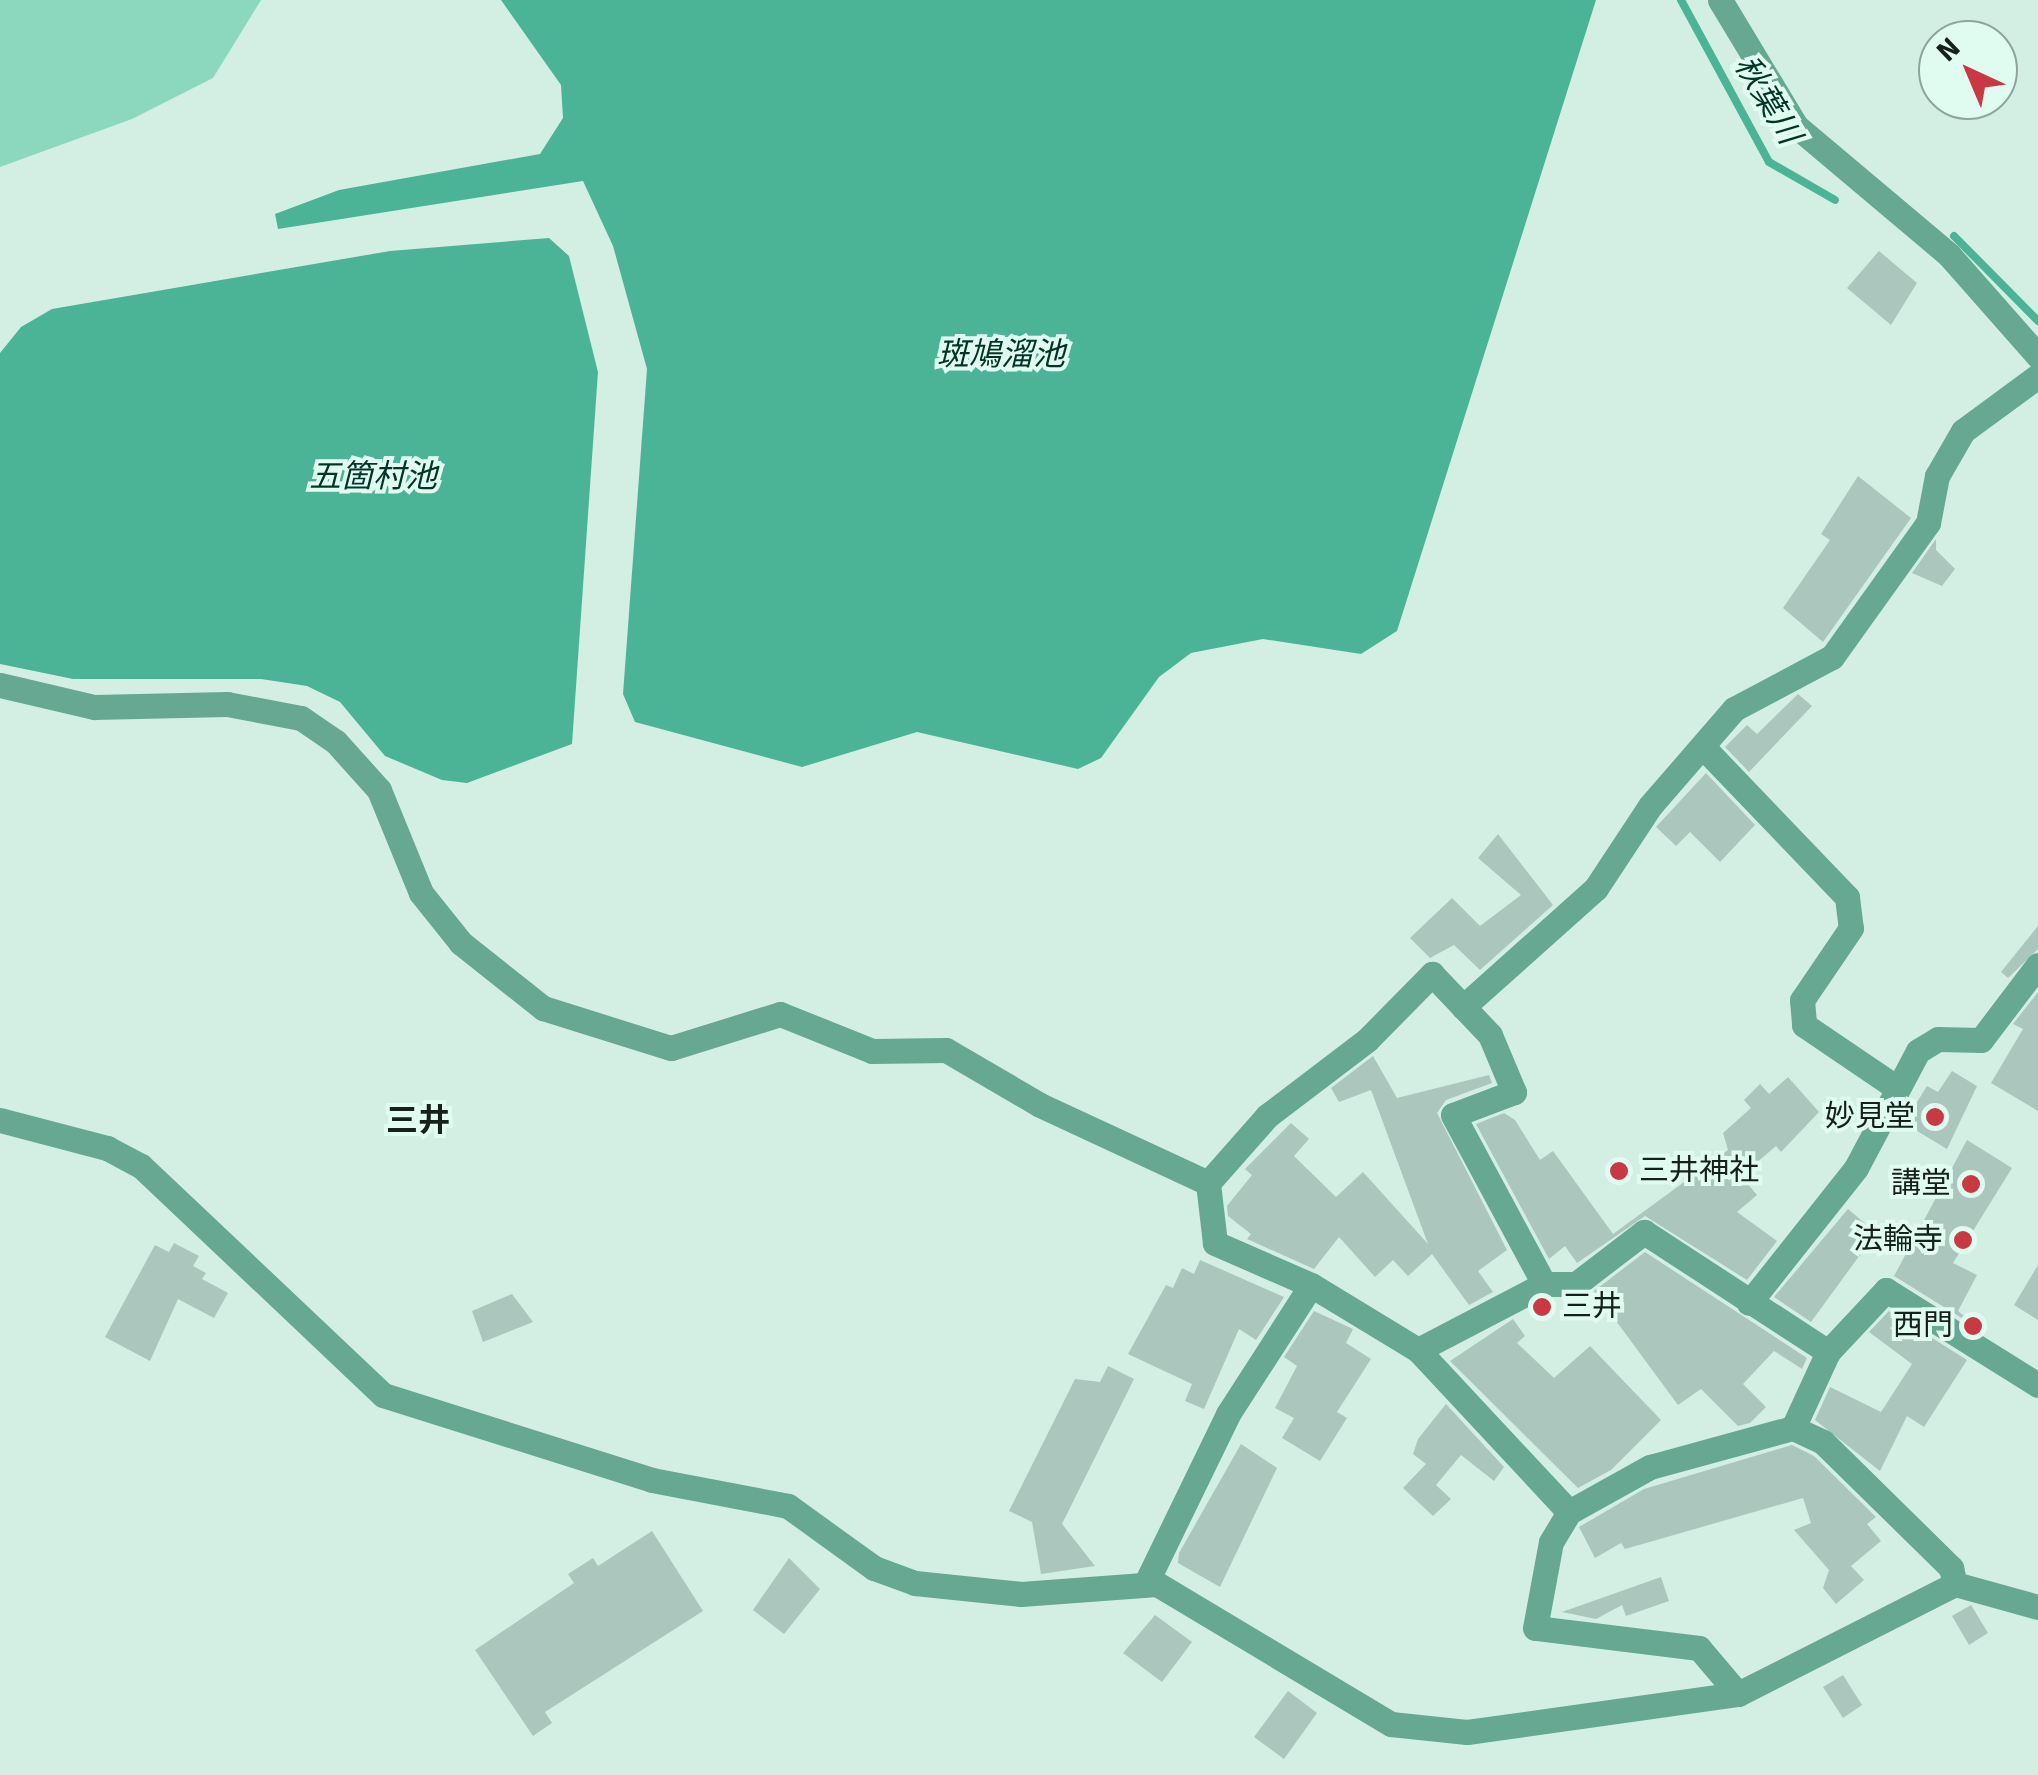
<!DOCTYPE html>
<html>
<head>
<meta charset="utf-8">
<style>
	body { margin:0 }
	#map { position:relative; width:2038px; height:1775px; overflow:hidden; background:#d3efe4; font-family:Signika,"Noto Sans JP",sans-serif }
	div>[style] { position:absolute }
	.green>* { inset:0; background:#8cd8be }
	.water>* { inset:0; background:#4cb496 }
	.stream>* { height:8px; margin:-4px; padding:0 4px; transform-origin:4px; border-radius:4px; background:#4cb496 }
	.building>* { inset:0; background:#abc6bc }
	.minor>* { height:25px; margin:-12.5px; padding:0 12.5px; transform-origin:12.5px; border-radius:12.5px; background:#66a892 }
	.tertiary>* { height:25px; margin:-12.5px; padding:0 12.5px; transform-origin:12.5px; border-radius:12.5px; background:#66a892 }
	.dots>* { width:28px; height:28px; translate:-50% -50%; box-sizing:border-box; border:5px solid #e0fcf1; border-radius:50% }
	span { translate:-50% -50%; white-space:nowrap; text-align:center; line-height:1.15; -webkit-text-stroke:8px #e0fcf1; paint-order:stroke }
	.poi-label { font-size:30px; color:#16201c }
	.right { translate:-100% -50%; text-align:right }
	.left { translate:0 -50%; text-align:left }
	.water-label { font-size:32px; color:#033528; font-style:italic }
	.neighbourhood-label { font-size:32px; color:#16201c; font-weight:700 }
	.north { position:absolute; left:1918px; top:20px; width:100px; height:100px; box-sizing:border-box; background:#e0fcf1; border:2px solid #8fa49c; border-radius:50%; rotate:316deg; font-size:28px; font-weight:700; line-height:40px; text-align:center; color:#16201c }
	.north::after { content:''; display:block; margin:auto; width:35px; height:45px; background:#c83944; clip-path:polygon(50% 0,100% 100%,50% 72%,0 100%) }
</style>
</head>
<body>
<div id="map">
	<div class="green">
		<i style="clip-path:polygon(0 0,261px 0,213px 78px,132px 119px,0 167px)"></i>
	</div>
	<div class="water">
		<i style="clip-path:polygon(501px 0,1596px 0,1397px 631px,1361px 654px,1263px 639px,1191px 653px,1159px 677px,1101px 758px,1078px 769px,917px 732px,802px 767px,635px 722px,623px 694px,647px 369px,613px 246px,583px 181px,278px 229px,275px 214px,339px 190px,540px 154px,563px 118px,561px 85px)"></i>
		<i style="clip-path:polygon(549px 238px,569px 256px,598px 372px,572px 744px,467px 783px,442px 780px,385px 756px,340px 702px,307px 686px,261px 679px,73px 679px,0 664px,0 353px,21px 327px,52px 309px,390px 251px)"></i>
	</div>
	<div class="stream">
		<i style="left:1681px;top:0;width:184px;rotate:61.5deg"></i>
		<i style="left:1769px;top:162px;width:76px;rotate:29.9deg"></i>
		<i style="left:1954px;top:236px;width:120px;rotate:45.3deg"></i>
	</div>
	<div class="building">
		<i style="clip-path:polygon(1879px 251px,1917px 283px,1891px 325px,1847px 288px)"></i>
		<i style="clip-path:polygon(1858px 476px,1911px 518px,1823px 642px,1783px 608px,1830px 540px,1821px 534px)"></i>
		<i style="clip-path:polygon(1936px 539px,1936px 550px,1955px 569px,1942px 586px,1912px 573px)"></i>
		<i style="clip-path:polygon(1798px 694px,1812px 706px,1749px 772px,1725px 747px,1747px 725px,1757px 734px)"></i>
		<i style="clip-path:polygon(1706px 773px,1755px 825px,1720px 862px,1690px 832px,1676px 846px,1656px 827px)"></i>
		<i style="clip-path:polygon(1498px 834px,1553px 905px,1480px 970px,1454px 945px,1430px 958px,1410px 938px,1452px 898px,1480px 926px,1521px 895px,1478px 858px)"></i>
		<i style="clip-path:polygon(2038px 926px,2038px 949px,2008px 978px,2001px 972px)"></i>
		<i style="clip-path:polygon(2038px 992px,2038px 1111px,1991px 1083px,2023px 1029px,2013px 1024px)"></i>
		<i style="clip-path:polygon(1373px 1056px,1397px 1098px,1489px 1075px,1492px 1083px,1446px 1100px,1437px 1113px,1507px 1250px,1478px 1271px,1493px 1292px,1469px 1305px,1432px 1254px,1408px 1276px,1393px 1260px,1375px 1277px,1339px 1237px,1314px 1269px,1247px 1239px,1251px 1234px,1228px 1216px,1227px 1206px,1252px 1175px,1245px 1169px,1291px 1123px,1309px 1139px,1294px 1156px,1336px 1197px,1363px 1172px,1428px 1244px,1371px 1090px,1339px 1102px,1331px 1088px)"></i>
		<i style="clip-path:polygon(1952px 1071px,1977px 1086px,1947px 1149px,1904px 1123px,1927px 1086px,1938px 1092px)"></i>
		<i style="clip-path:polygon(1788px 1077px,1819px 1112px,1781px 1152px,1776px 1146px,1741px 1176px,1757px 1195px,1737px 1212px,1777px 1241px,1747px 1280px,1645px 1216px,1577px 1263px,1565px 1246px,1549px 1259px,1476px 1124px,1504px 1113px,1515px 1120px,1540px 1160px,1553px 1151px,1613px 1234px,1728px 1150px,1723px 1133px,1751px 1108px,1744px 1100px,1760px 1084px,1769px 1094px)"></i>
		<i style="clip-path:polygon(1967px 1140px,2012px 1168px,1953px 1263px,1977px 1275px,1958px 1311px,1981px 1330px,1894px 1276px)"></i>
		<i style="clip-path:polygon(1848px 1209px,1876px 1233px,1811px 1322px,1774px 1297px)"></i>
		<i style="clip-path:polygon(174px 1243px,199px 1256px,193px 1266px,206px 1273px,202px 1279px,228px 1293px,214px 1318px,178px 1299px,150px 1361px,105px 1337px,155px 1245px,169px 1252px)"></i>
		<i style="clip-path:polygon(1645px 1252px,1807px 1358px,1802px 1369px,1774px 1351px,1743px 1384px,1766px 1407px,1750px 1423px,1738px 1426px,1701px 1389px,1678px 1405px,1594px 1291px)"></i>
		<i style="clip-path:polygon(1200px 1260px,1284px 1297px,1256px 1340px,1239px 1329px,1204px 1409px,1185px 1401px,1192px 1384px,1128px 1354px,1166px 1285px,1173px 1288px,1182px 1268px,1194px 1274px)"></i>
		<i style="clip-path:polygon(2038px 1265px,2038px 1320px,2014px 1305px)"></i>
		<i style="clip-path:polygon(512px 1294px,533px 1322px,483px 1342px,472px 1311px)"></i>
		<i style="clip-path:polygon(1314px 1311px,1353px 1329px,1346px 1343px,1371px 1359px,1337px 1412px,1347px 1418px,1320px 1461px,1282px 1438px,1294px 1418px,1275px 1408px,1297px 1366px,1284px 1357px)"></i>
		<i style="clip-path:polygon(1889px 1311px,1967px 1360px,1924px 1427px,1907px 1416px,1880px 1471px,1815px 1420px,1830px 1387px,1881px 1412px,1912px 1364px,1869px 1332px)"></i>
		<i style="clip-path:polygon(1513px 1319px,1525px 1336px,1517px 1343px,1554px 1378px,1590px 1346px,1661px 1420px,1611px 1470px,1578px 1488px,1450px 1361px)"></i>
		<i style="clip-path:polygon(1108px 1366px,1134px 1379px,1062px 1524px,1095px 1566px,1041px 1574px,1032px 1522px,1009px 1511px,1075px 1379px,1100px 1382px)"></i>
		<i style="clip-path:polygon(1446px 1404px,1504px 1467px,1494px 1481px,1461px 1455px,1436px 1485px,1451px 1499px,1433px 1516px,1403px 1488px,1426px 1464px,1413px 1454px,1418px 1439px)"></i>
		<i style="clip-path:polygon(1241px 1444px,1277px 1468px,1220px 1587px,1178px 1563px,1179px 1553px)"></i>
		<i style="clip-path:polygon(1792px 1445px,1814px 1456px,1876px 1517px,1867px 1524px,1881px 1541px,1851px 1566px,1864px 1580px,1836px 1604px,1823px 1588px,1829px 1570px,1794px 1530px,1811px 1523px,1803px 1498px,1625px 1549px,1621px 1543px,1595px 1558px,1579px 1527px,1644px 1489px)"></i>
		<i style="clip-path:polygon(652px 1531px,703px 1611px,545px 1712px,552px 1723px,533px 1736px,475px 1650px,574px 1583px,568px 1574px,593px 1558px,598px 1566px)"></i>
		<i style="clip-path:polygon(789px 1558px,820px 1589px,784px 1634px,753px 1610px)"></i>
		<i style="clip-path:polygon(1661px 1577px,1669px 1601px,1626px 1616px,1622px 1605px,1596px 1619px,1562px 1612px)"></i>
		<i style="clip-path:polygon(1971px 1605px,1988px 1633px,1969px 1645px,1952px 1616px)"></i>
		<i style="clip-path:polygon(1155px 1615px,1192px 1642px,1162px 1682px,1123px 1653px)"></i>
		<i style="clip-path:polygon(1843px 1675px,1862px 1705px,1843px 1718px,1823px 1687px)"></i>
		<i style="clip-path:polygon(1288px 1691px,1317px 1713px,1284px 1759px,1254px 1737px)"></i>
	</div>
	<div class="minor">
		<i style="left:0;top:685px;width:97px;rotate:13.2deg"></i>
		<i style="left:94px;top:707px;width:133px;rotate:-1.3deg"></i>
		<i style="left:227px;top:704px;width:75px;rotate:10.7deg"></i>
		<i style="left:301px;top:718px;width:42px;rotate:34.4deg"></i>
		<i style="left:336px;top:742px;width:64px;rotate:48.1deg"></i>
		<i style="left:379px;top:790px;width:111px;rotate:67.8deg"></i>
		<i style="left:421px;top:893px;width:64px;rotate:51.3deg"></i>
		<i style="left:461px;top:943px;width:105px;rotate:38.4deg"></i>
		<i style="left:543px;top:1008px;width:134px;rotate:17.4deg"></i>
		<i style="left:671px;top:1048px;width:114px;rotate:-17.3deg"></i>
		<i style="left:780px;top:1014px;width:99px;rotate:21.9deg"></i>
		<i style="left:872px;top:1051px;width:74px;rotate:-0.8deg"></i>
		<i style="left:946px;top:1050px;width:109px;rotate:30.3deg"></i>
		<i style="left:1040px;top:1105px;width:185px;rotate:24.9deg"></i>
		<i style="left:1703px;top:747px;width:208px;rotate:46.2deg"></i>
		<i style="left:1847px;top:897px;width:31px;rotate:83deg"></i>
		<i style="left:1851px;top:928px;width:87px;rotate:124.2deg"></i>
		<i style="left:1802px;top:1000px;width:25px;rotate:85deg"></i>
		<i style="left:1804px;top:1025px;width:112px;rotate:34.1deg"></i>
		<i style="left:1463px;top:1007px;width:178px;rotate:-41.8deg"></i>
		<i style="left:1596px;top:888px;width:98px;rotate:-56.6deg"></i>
		<i style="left:1650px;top:806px;width:128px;rotate:-49.1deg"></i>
		<i style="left:1734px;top:709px;width:111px;rotate:-28deg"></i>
		<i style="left:1832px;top:657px;width:165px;rotate:-54.4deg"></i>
		<i style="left:1928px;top:523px;width:48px;rotate:-79.2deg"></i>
		<i style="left:1937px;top:476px;width:52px;rotate:-60deg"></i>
		<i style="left:1963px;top:431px;width:93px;rotate:-36.3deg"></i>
		<i style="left:1311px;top:1285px;width:105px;rotate:-156.4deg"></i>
		<i style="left:1215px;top:1243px;width:60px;rotate:-96.7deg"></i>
		<i style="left:1208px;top:1183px;width:89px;rotate:-48.6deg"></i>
		<i style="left:1267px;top:1116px;width:126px;rotate:-37.2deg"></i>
		<i style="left:1367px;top:1040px;width:93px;rotate:-45.4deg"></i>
		<i style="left:1432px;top:974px;width:84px;rotate:46.4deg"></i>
		<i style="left:1490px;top:1035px;width:62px;rotate:67.2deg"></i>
		<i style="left:1514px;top:1092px;width:65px;rotate:159.3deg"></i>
		<i style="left:1453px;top:1115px;width:192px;rotate:61.7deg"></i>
		<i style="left:1749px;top:1303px;width:172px;rotate:-51.6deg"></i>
		<i style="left:1856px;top:1168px;width:132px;rotate:-62.1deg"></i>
		<i style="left:1918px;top:1051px;width:23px;rotate:-31deg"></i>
		<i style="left:1938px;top:1039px;width:43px;rotate:1.3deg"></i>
		<i style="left:1981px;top:1040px;width:94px;rotate:-52.8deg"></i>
		<i style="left:1418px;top:1350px;width:221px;rotate:47deg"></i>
		<i style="left:1793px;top:1428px;width:84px;rotate:-65.3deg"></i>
		<i style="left:1147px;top:1581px;width:186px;rotate:-64.1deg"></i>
		<i style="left:1228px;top:1414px;width:153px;rotate:-57.2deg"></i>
		<i style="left:1311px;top:1285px;width:125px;rotate:31.3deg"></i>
		<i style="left:1418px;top:1350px;width:142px;rotate:-27.6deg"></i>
		<i style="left:1544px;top:1284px;width:32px"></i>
		<i style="left:1576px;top:1284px;width:86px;rotate:-37.4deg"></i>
		<i style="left:1644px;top:1232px;width:220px;rotate:33.1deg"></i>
		<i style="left:1828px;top:1352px;width:85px;rotate:-46.9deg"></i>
		<i style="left:1886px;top:1290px;width:179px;rotate:32deg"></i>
		<i style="left:1738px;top:1694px;width:60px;rotate:-130.3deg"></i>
		<i style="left:1699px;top:1648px;width:165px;rotate:-173deg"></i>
		<i style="left:1535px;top:1628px;width:87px;rotate:-79.5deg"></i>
		<i style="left:1551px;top:1542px;width:35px;rotate:-59deg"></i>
		<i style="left:1569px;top:1512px;width:93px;rotate:-29.1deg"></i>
		<i style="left:1650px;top:1467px;width:148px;rotate:-15.3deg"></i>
		<i style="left:1793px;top:1428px;width:33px;rotate:25deg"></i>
		<i style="left:1823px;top:1442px;width:180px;rotate:44.5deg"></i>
		<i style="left:1951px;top:1568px;width:16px;rotate:76deg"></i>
	</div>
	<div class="tertiary">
		<i style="left:1720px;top:0;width:147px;rotate:58.9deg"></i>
		<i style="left:1796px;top:126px;width:200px;rotate:40.1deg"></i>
		<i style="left:1949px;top:255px;width:135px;rotate:48.6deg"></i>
		<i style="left:0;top:1120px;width:111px;rotate:14.7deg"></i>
		<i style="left:107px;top:1148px;width:38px;rotate:28deg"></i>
		<i style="left:141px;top:1166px;width:333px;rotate:43.4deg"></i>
		<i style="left:383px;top:1395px;width:282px;rotate:17.5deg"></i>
		<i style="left:652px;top:1480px;width:138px;rotate:10.8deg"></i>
		<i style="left:788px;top:1506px;width:106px;rotate:35.8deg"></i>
		<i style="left:874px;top:1568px;width:44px;rotate:20.1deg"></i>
		<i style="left:915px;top:1583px;width:107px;rotate:5.9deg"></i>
		<i style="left:1021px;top:1594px;width:136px;rotate:-4.2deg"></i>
		<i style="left:1157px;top:1584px;width:273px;rotate:30.9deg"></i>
		<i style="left:1391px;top:1724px;width:76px;rotate:6deg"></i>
		<i style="left:1467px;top:1732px;width:274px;rotate:-8deg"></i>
		<i style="left:1738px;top:1694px;width:243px;rotate:-26.9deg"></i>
		<i style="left:1955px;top:1584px;width:86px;rotate:15.5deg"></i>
	</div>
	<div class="dots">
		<i style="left:1935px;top:1117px;background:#c83944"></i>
		<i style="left:1619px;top:1171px;background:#c83944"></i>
		<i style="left:1971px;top:1184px;background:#c83944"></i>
		<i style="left:1963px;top:1240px;background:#c83944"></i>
		<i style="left:1542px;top:1307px;background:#c83944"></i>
		<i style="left:1973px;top:1326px;background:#c83944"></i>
	</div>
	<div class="poi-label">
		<span class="right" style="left:1915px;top:1117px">妙見堂</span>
		<span class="left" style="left:1639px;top:1171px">三井神社</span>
		<span class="right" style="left:1951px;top:1184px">講堂</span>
		<span class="right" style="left:1943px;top:1240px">法輪寺</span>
		<span class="left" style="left:1562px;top:1307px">三井</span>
		<span class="right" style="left:1953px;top:1326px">西門</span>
	</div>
	<div class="water-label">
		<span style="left:1767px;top:100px;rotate:59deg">秋葉川</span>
		<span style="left:1001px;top:355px">斑鳩溜池</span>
		<span style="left:373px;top:477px">五箇村池</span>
	</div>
	<div class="neighbourhood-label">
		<span style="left:418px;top:1121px">三井</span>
	</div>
	<div class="north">N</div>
</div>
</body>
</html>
